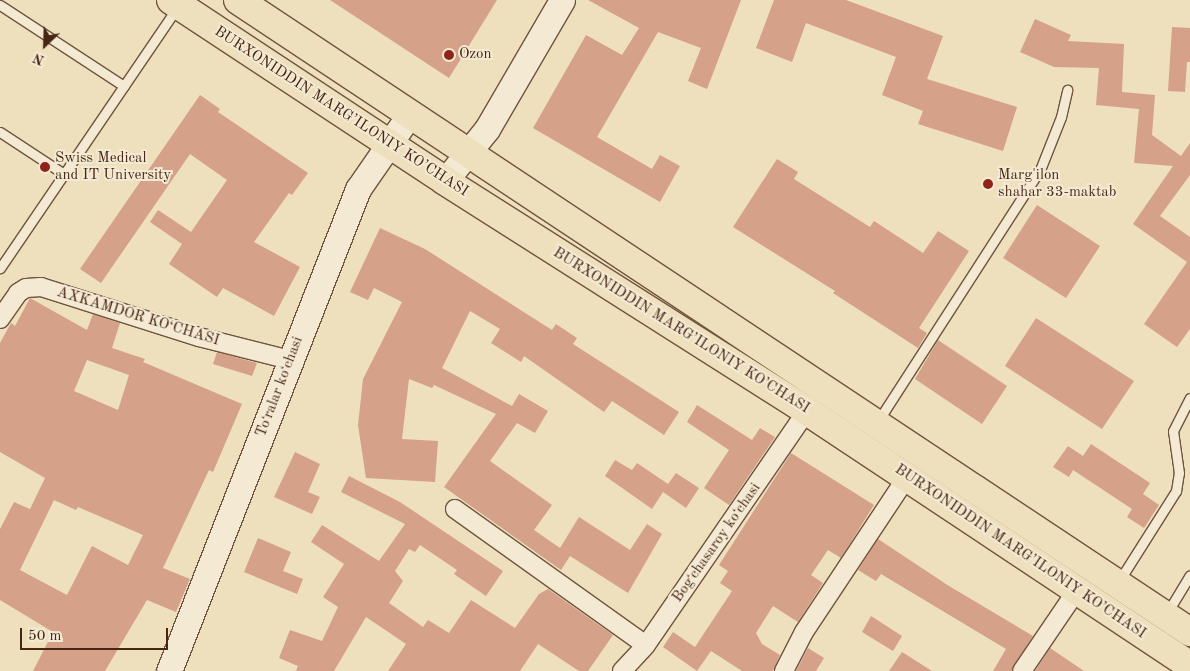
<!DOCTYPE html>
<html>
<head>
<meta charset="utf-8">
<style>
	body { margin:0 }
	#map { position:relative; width:1190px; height:671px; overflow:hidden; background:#eedfbd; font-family:"Old Standard TT",serif }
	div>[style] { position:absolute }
	.building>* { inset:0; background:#d6a189 }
	.roads { filter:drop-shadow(1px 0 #70543d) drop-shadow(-1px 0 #70543d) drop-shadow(0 1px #70543d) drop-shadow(0 -1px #70543d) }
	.lane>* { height:9px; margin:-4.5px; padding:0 4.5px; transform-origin:4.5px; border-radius:4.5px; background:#f4ead4 }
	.street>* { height:18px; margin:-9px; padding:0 9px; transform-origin:9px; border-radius:9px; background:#f4ead4 }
	.secondary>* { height:25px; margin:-12.5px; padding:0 12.5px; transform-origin:12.5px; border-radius:12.5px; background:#f4ead4 }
	.primary>* { height:28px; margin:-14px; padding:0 14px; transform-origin:14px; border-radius:14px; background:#eedfbd }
	.dots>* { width:14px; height:14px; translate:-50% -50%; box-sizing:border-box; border:2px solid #f4ead4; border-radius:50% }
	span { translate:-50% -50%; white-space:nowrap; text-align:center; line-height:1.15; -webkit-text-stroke:4px #f4ead4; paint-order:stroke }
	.poi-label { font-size:15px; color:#462612 }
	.left { translate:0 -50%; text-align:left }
	.street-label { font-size:15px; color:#462612 }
	.north { position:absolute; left:20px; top:20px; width:50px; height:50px; -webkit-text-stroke:4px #f4ead4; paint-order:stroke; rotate:204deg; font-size:14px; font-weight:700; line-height:20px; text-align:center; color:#462612 }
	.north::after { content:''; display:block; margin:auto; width:18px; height:22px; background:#462612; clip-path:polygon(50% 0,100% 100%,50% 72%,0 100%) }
	.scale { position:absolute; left:20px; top:628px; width:148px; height:22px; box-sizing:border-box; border:2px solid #462612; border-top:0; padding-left:6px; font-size:15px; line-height:18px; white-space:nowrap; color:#462612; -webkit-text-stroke:4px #f4ead4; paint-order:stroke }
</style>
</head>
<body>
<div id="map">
	<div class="building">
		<i style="clip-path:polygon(330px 0,497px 0,449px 78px)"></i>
		<i style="clip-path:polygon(588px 0,741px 0,707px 89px,688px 81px,701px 48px,658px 32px,597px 137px,652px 169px,660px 155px,680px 166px,660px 202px,533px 128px,586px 35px,622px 55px,639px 28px)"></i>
		<i style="clip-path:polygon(774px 0,846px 0,943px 36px,927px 79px,1017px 107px,1003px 151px,918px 124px,923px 111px,882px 95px,896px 57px,806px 23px,792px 62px,756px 48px)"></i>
		<i style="clip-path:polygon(1035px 19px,1071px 35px,1068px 41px,1124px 44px,1122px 92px,1155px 95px,1152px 135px,1181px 156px,1190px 143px,1190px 175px,1160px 216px,1190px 237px,1190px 329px,1177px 347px,1144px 324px,1187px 262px,1133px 224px,1173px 166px,1134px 163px,1139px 109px,1096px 105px,1099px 68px,1054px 67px,1020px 52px)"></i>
		<i style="clip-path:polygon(1172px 27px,1190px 28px,1190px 62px,1187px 62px,1185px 92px,1168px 91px)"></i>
		<i style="clip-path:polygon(200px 95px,220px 109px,218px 112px,308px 173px,292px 195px,289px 193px,254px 242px,300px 267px,274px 316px,223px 288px,217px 297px,169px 264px,182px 244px,150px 222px,158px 210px,191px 232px,227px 180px,190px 154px,101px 283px,80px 269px)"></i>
		<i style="clip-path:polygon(777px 159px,798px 172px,794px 179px,870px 227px,874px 221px,923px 253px,938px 231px,969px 251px,919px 328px,927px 333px,918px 348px,833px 293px,835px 291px,733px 227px)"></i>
		<i style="clip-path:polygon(1037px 205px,1100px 246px,1066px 298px,1003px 258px)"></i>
		<i style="clip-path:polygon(380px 228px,425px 249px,552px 330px,556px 324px,577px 338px,573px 344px,679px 412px,664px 435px,612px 401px,604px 412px,524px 356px,521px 362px,491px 343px,500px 329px,470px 311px,442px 368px,512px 406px,519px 394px,548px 411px,535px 433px,517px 423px,490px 461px,552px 505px,534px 530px,560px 548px,579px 517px,630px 550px,647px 524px,662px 534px,628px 593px,570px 556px,561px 570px,444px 487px,496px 414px,434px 385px,432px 388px,409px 379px,402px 439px,438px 441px,435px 482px,366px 478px,358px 425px,363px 379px,402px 302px,374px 288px,368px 300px,350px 292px)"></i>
		<i style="clip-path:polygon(evenodd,30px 298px,87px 330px,93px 314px,120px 323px,112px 348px,145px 359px,143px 362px,242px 404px,213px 472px,209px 470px,163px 568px,190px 579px,176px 612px,147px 600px,105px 671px,33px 671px,53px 632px,0 600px,0 529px,14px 502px,30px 509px,45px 478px,0 452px,0 343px,11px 323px,15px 326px,30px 298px,87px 360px,129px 375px,118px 410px,74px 391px,87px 360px,30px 298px,54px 500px,76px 510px,78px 507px,143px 535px,128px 565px,92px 546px,67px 595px,20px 570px,54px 500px)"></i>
		<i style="clip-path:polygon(1036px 318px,1134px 381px,1102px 429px,1005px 366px)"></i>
		<i style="clip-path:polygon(938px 340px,1007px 386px,982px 424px,915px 379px)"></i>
		<i style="clip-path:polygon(217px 352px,257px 363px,252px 376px,213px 364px)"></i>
		<i style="clip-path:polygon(697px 405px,752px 440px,760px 428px,775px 437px,729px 505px,704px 488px,729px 450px,687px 422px)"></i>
		<i style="clip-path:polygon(1091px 444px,1150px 483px,1143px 494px,1159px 505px,1144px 528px,1127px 517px,1132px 509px,1073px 470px,1069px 477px,1053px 467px,1068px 446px,1083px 456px)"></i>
		<i style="clip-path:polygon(295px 452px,320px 464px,308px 492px,320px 497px,312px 514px,274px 497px)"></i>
		<i style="clip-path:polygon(791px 453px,874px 505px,841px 558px,828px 550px,811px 575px,823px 583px,798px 622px,773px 606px,756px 633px,762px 644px,780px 655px,773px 671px,742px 671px,711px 651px,697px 671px,663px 647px,673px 632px,695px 647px,732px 591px,720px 583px,728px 571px,719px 565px)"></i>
		<i style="clip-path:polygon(615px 460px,632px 470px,637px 463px,668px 484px,676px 473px,699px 488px,686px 508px,663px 492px,652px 509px,605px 476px)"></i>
		<i style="clip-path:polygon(349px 476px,400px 502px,503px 571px,486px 596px,454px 574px,457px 570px,420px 545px,415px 552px,409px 549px,395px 571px,403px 581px,389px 603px,423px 627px,428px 620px,449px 633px,471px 600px,515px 628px,539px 594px,548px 589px,613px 635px,588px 671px,579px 671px,538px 644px,520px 671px,388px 671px,406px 644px,366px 617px,334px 671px,296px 671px,298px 666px,279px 658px,290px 630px,322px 641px,338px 607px,323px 597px,344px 564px,311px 542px,322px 525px,379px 561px,405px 524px,341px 492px)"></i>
		<i style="clip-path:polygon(258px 538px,291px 552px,283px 571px,303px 579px,297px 594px,244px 572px)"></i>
		<i style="clip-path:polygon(878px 539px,949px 586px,1033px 636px,1011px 671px,993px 671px,1006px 649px,881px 574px,876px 581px,858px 570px)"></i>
		<i style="clip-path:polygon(871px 616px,902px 636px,893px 651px,862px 632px)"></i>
		<i style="clip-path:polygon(808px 648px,824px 658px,816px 671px,796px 671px)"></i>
		<i style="clip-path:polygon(1050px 648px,1084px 671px,1035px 671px)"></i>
		<i style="clip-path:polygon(902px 652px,932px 671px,889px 671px)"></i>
	</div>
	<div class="roads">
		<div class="lane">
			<i style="left:0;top:5px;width:148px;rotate:33.2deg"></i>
			<i style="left:0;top:132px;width:77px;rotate:33.3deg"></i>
			<i style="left:64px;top:174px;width:114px;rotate:124.2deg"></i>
			<i style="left:64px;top:174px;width:201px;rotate:-55.8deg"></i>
			<i style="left:878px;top:421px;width:299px;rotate:-57.2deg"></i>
			<i style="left:1040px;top:170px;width:57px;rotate:-68.4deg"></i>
			<i style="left:1061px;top:117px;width:28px;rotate:-77deg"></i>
			<i style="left:1119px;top:581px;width:107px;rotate:-57.7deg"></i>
			<i style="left:1176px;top:491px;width:18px;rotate:-81deg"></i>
			<i style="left:1179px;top:473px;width:42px;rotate:-98.1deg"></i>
			<i style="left:1173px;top:431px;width:37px;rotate:-63deg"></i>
			<i style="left:1167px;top:613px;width:44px;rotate:-58.8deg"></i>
		</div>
		<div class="street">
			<i style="left:0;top:319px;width:32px;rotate:-55deg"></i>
			<i style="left:18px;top:293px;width:9px;rotate:-32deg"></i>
			<i style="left:26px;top:288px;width:15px;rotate:-4deg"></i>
			<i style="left:41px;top:287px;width:166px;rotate:17.6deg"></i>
			<i style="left:199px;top:337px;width:94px;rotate:14.2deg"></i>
			<i style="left:455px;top:509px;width:234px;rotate:35.5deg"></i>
			<i style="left:622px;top:671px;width:35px;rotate:-47deg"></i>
			<i style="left:646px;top:645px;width:284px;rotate:-55.5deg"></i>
			<i style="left:784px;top:671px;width:44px;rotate:-62.9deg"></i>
			<i style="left:804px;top:632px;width:186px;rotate:-56.4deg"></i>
			<i style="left:1022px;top:671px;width:98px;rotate:-55.8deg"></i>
		</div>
		<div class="secondary">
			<i style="left:445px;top:181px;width:67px;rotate:-51.1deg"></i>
			<i style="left:487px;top:129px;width:149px;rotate:-59.8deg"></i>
			<i style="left:169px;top:671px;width:518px;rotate:-68.59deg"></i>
			<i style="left:358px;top:189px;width:91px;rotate:-55.3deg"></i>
		</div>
		<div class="primary">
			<i style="left:171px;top:0;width:328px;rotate:33.4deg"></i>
			<i style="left:445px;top:181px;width:429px;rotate:32.4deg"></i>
			<i style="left:807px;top:411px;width:460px;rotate:33.6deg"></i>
			<i style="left:238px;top:0;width:1143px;rotate:33.58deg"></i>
		</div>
	</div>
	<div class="dots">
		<i style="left:449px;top:55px;background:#8f2418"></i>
		<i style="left:45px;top:167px;background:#8f2418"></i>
		<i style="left:988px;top:184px;background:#8f2418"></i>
	</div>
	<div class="poi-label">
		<span class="left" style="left:459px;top:55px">Ozon</span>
		<span class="left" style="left:55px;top:167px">Swiss Medical<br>and IT University</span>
		<span class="left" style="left:998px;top:184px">Marg'ilon<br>shahar 33-maktab</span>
	</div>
	<div class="street-label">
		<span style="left:341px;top:112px;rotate:33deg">BURXONIDDIN MARG’ILONIY KO’CHASI</span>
		<span style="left:138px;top:317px;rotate:17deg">AXKAMDOR KO‘CHASI</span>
		<span style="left:681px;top:331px;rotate:32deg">BURXONIDDIN MARG’ILONIY KO’CHASI</span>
		<span style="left:280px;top:387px;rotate:-69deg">Toʻralar koʻchasi</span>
		<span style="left:717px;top:543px;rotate:-55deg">Bogʻchasaroy koʻchasi</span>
		<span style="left:1020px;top:552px;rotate:34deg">BURXONIDDIN MARG’ILONIY KO’CHASI</span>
	</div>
	<div class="north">N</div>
	<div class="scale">50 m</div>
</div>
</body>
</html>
